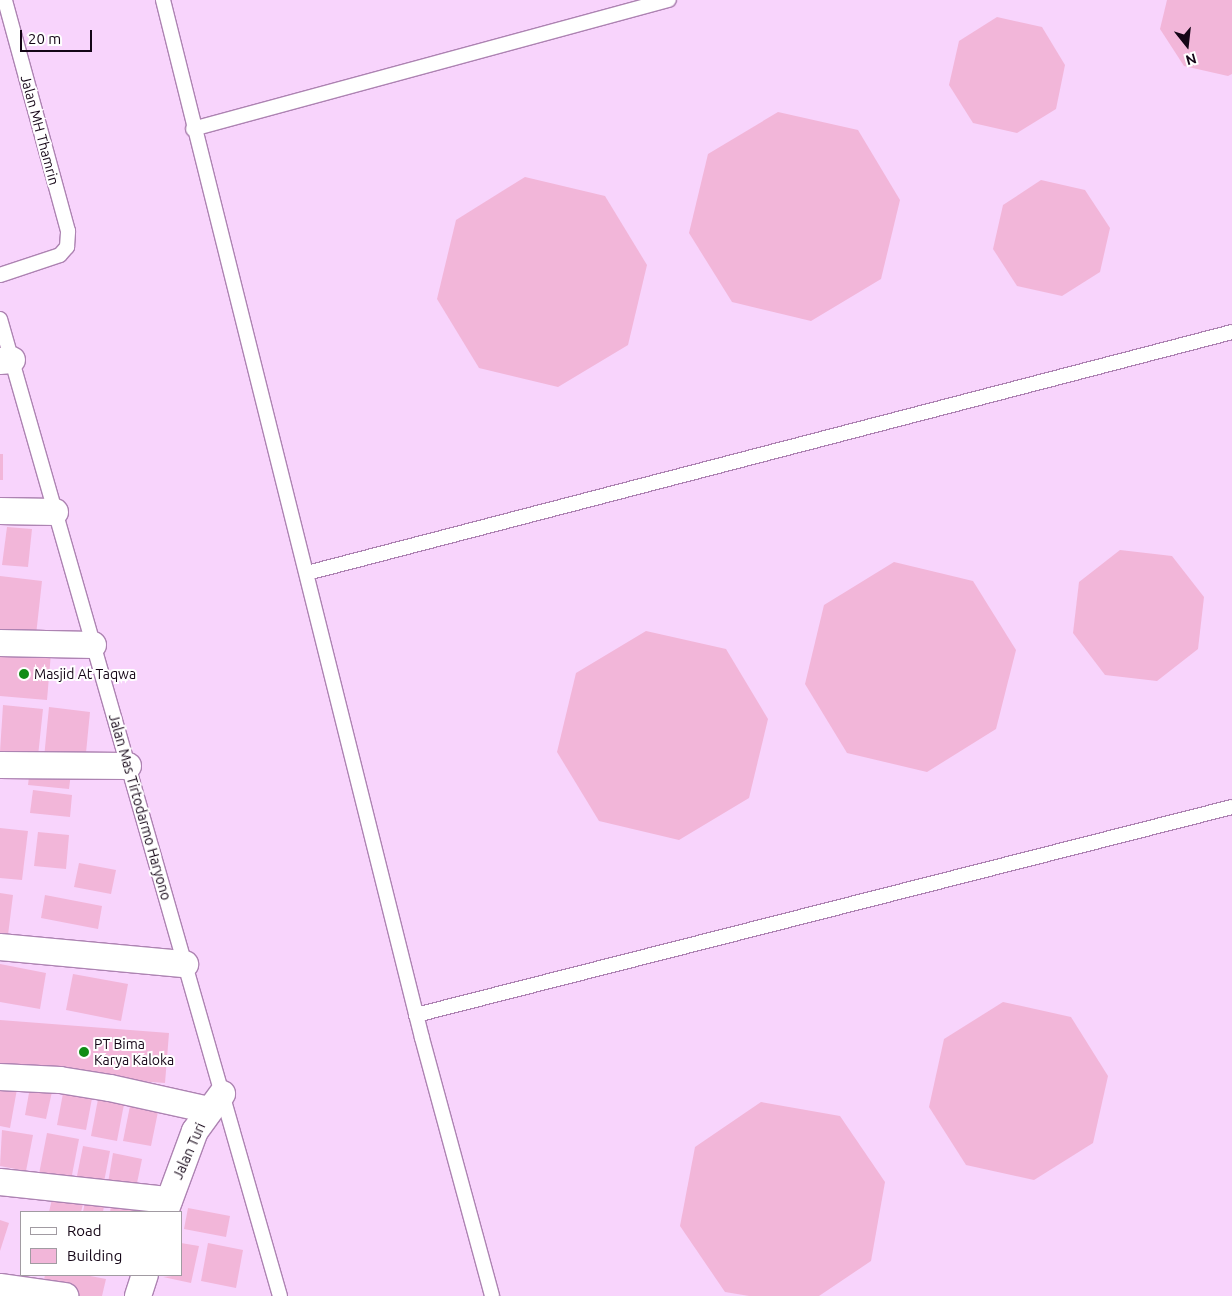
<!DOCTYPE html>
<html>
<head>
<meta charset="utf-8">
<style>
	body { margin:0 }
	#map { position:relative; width:1232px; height:1296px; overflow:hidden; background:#f8d4fc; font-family:Ubuntu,sans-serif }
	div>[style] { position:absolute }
	.building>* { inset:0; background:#f2b6d9 }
	.roads { filter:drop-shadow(1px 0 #ad83b2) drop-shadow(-1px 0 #ad83b2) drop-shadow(0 1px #ad83b2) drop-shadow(0 -1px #ad83b2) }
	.service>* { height:14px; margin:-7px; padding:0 7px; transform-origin:7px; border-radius:7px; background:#fff }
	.minor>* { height:26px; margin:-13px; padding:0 13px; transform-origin:13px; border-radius:13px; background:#fff }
	.dots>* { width:14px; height:14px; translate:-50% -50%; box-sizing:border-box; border:2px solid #fff; border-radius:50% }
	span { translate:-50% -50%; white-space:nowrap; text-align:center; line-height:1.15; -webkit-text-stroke:4px #fff; paint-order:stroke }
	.street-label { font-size:14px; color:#140516 }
	.poi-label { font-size:14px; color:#140516 }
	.left { translate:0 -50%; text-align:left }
	.legend { position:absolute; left:20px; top:1211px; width:162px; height:65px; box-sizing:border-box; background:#fff; border:1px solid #a19ba2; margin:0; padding:6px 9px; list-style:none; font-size:15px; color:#140516 }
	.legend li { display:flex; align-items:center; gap:10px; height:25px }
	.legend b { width:25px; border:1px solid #a19ba2 }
	.north { position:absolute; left:1162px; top:20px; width:50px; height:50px; -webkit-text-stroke:4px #fff; paint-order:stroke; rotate:164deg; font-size:14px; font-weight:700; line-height:20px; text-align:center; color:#140516 }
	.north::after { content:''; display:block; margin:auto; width:18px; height:22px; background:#140516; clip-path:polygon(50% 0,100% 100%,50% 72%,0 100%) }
	.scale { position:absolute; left:20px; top:30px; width:72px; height:22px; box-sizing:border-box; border:2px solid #140516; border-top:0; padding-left:6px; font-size:15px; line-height:18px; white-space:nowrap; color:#140516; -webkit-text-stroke:4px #fff; paint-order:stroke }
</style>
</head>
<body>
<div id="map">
	<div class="building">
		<i style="clip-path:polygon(1167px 0,1232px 0,1232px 74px,1228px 76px,1184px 66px,1160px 29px)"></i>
		<i style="clip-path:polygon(997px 17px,1042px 27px,1065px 65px,1056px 109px,1017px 133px,973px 123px,949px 85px,959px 41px)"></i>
		<i style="clip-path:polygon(778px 112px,858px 130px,900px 200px,881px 279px,811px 321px,732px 302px,689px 233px,708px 154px)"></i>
		<i style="clip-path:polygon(525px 177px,605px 196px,647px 265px,628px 345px,558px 387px,479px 368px,437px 299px,456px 220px)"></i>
		<i style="clip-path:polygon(1041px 180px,1085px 190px,1110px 228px,1100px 272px,1062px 296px,1017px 286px,993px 249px,1003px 205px)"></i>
		<i style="clip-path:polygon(0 454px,3px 454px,3px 480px,0 480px)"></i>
		<i style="clip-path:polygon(7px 527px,32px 529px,28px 567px,2px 565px)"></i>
		<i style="clip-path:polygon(1120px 550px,1172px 556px,1204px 597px,1198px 649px,1157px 681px,1105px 675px,1073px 633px,1079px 582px)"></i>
		<i style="clip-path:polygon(894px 562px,973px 581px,1016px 650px,996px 729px,927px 772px,847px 753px,805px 684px,824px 605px)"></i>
		<i style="clip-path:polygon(0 576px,42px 581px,36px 635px,0 631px)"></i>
		<i style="clip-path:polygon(646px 631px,726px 649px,768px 719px,749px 798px,679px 840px,599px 821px,557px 752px,576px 673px)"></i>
		<i style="clip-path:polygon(0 649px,51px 653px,47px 700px,0 696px)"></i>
		<i style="clip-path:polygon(3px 705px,43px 709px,38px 756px,0 752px)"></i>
		<i style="clip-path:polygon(49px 707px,90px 712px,85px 763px,44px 758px)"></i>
		<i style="clip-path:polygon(30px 768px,71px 773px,69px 789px,28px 785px)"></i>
		<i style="clip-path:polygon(33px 790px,72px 795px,70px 817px,30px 813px)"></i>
		<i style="clip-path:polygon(0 828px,28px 831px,22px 880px,0 878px)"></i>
		<i style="clip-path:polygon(38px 832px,69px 835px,66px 869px,34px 866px)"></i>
		<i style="clip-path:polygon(79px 863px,116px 870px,111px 894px,74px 887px)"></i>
		<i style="clip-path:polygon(0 893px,13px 895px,7px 943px,0 942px)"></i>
		<i style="clip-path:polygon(45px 895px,102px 906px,98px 929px,41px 918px)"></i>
		<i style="clip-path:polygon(0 964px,46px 973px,40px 1009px,0 1002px)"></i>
		<i style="clip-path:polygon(73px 974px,128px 984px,121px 1021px,66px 1010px)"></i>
		<i style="clip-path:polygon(1003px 1002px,1071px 1017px,1108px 1076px,1093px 1143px,1034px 1180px,966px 1165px,929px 1107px,944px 1039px)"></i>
		<i style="clip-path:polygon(0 1020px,169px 1033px,165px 1083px,0 1071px)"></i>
		<i style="clip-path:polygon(31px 1082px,53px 1087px,46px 1119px,25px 1115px)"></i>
		<i style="clip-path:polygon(65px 1083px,94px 1088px,86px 1130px,57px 1125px)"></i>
		<i style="clip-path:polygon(0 1085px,17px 1089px,10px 1128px,0 1126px)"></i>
		<i style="clip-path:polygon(99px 1094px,125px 1099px,117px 1141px,91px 1136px)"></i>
		<i style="clip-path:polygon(132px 1096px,160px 1102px,151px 1146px,123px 1141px)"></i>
		<i style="clip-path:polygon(761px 1102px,840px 1116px,885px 1182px,871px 1261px,819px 1296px,749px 1296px,725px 1292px,680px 1226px,695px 1147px)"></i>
		<i style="clip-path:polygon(2px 1130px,33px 1135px,26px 1171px,0 1166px)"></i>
		<i style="clip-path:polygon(47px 1133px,79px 1139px,71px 1180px,39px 1174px)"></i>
		<i style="clip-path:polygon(83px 1146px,110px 1151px,103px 1187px,76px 1181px)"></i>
		<i style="clip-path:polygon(113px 1153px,142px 1159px,136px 1188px,108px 1183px)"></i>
		<i style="clip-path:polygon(52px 1199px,83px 1204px,81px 1212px,49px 1212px)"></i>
		<i style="clip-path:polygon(85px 1202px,104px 1206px,103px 1212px,83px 1212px)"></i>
		<i style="clip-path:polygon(111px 1205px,137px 1210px,136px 1212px,110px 1212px)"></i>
		<i style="clip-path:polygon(188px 1208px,230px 1216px,226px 1237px,184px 1229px)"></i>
		<i style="clip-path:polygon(0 1220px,9px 1223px,0 1251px)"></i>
		<i style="clip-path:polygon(181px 1243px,199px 1246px,191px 1283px,163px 1277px,181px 1275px)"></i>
		<i style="clip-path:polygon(208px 1243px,243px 1250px,236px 1288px,201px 1281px)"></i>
		<i style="clip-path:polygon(45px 1275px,85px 1275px,106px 1279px,102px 1296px,80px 1296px,42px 1289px)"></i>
	</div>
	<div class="roads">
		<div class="service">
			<i style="left:163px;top:0;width:1070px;rotate:75.99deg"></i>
			<i style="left:422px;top:1038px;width:267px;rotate:74.8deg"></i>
			<i style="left:193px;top:129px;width:493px;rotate:-15.2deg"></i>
			<i style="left:0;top:275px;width:63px;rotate:-18.4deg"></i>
			<i style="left:60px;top:255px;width:11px;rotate:-49deg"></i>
			<i style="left:67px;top:247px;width:16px;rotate:-86deg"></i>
			<i style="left:68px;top:231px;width:239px;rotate:-105.3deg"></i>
			<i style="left:0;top:319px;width:1016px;rotate:74.01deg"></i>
			<i style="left:307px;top:573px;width:956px;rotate:-14.6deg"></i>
			<i style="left:416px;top:1015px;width:842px;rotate:-14.3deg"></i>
		</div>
		<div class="minor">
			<i style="left:0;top:361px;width:12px;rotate:-5deg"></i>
			<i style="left:0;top:511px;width:55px;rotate:1deg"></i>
			<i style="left:0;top:643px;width:93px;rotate:1.2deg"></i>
			<i style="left:0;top:765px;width:128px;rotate:0.4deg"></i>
			<i style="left:0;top:947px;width:186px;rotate:5.3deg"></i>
			<i style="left:0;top:1077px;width:60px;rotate:2.9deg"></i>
			<i style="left:60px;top:1080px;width:51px;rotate:9.1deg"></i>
			<i style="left:110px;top:1088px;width:101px;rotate:12.5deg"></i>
			<i style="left:0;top:1182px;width:170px;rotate:6.1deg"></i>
			<i style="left:165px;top:1212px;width:86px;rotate:-69.7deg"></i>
			<i style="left:195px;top:1131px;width:46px;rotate:-53.9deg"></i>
			<i style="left:0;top:1287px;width:66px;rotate:7.9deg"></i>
			<i style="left:138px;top:1296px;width:22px;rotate:-72deg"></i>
		</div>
	</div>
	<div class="dots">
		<i style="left:24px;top:674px;background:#108c15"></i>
		<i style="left:84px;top:1052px;background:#108c15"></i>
	</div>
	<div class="street-label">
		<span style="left:40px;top:130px;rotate:75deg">Jalan MH Thamrin</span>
		<span style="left:140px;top:807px;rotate:74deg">Jalan Mas Tirtodarmo Haryono</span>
		<span style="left:189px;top:1151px;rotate:-66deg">Jalan Turi</span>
	</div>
	<div class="poi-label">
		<span class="left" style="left:34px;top:674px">Masjid At Taqwa</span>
		<span class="left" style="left:94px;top:1052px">PT Bima<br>Karya Kaloka</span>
	</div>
	<ul class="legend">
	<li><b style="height:6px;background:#fff"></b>Road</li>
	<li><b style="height:14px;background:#f2b6d9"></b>Building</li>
	</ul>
	<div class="north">N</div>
	<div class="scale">20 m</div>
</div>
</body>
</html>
